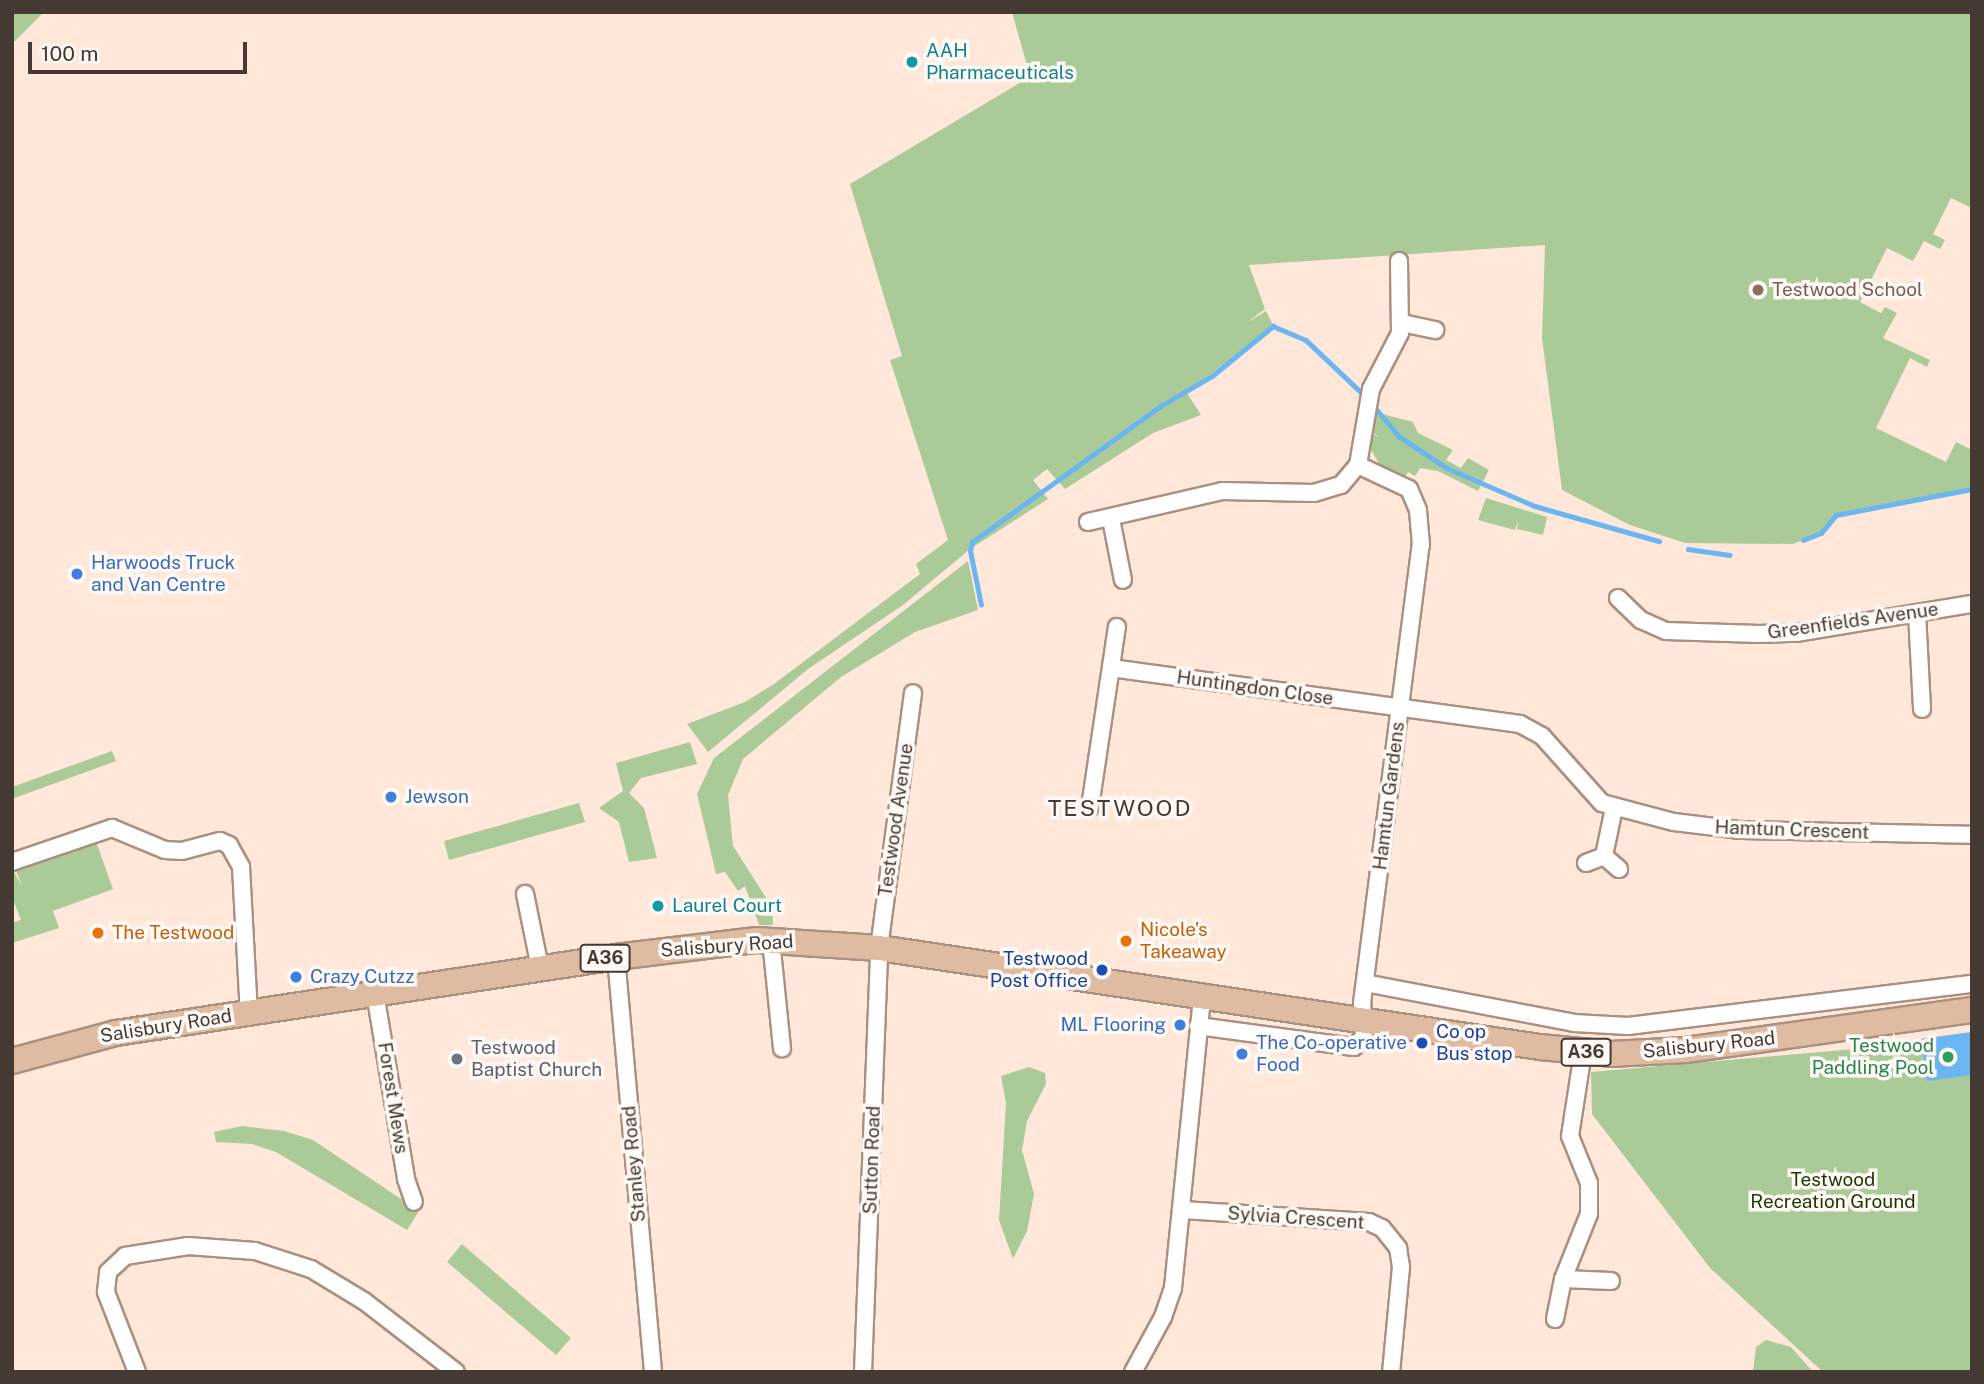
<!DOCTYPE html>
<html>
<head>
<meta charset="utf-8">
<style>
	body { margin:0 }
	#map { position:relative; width:1984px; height:1384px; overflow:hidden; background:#ffe7da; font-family:"Public Sans",sans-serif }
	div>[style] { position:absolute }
	.green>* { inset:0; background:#aacb98 }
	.water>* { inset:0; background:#6bb6f1 }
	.stream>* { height:4.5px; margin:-2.25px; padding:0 2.25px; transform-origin:2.25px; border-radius:2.25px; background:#6bb6f1 }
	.roads { filter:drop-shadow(2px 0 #aa9080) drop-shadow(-2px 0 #aa9080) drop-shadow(0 2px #aa9080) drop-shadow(0 -2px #aa9080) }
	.minor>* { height:16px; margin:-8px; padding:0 8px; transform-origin:8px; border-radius:8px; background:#fff }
	.primary>* { height:24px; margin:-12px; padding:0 12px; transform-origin:12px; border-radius:12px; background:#debba1 }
	.dots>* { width:19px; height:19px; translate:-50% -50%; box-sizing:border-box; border:4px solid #fff9f5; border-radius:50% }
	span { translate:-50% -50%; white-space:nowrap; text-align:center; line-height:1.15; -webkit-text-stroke:7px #fff9f5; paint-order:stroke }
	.shield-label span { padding:2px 5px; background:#fff9f5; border:2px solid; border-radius:5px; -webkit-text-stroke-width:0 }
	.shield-label { font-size:18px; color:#443933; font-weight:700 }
	.culture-label { font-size:19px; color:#0d838f }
	.left { translate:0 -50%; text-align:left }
	.education-label { font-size:19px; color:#785e54 }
	.shop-label { font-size:19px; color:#366cbe }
	.right { translate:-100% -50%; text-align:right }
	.street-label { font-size:19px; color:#443933 }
	.food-label { font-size:19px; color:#c56008 }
	.transit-label { font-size:19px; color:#164399 }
	.leisure-label { font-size:19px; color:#27864d }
	.worship-label { font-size:19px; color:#5b616d }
	.park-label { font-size:19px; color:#1a3803 }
	.quarter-label { font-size:23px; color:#443933; letter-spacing:2px }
	.frame { position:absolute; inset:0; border:14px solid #443933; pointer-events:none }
	.scale { position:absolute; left:28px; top:42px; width:219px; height:32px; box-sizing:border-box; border:4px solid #443933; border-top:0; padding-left:9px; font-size:21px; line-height:24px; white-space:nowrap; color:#443933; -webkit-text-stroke:5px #fff9f5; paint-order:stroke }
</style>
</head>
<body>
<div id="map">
	<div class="green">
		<i style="clip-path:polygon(12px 12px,44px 12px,12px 44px)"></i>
		<i style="clip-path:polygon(1012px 12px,1972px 12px,1972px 208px,1951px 198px,1933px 234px,1945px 240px,1940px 249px,1924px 241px,1913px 261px,1887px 248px,1860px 302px,1881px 313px,1885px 307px,1897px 313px,1883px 338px,1930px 360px,1927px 367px,1910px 358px,1876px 428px,1946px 462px,1956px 442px,1972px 450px,1972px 489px,1836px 515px,1821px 533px,1793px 544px,1685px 543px,1630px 525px,1562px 490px,1542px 338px,1545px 245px,1249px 265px,1265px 309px,1246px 323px,1266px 311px,1273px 325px,1187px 393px,1201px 415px,1153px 433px,1065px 489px,1047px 469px,1033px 480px,1048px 499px,970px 549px,903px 605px,808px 669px,708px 752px,687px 724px,745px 702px,774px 684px,920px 574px,916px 564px,948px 540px,890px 360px,902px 356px,850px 184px,1038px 72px,1028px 69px)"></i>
		<i style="clip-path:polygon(1375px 412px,1413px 422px,1418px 433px,1453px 450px,1446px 460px,1461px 468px,1468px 458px,1489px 470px,1478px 491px,1438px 471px,1420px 468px,1415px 476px,1408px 472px,1405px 477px,1380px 465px,1371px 450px,1373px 434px,1379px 437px,1372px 432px)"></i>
		<i style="clip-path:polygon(1486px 498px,1547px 517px,1543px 535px,1517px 529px,1518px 520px,1515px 530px,1478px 520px)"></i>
		<i style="clip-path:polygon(968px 561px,978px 610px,915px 632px,841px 677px,743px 759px,728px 795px,733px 846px,772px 907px,773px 925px,759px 925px,745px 886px,738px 891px,725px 872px,716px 874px,697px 794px,714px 758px)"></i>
		<i style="clip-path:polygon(690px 742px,697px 764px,641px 778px,629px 793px,644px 808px,657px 858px,629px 862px,619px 822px,599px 808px,623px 791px,616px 763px)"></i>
		<i style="clip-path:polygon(112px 751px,116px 761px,12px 799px,12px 787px)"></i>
		<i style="clip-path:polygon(579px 803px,585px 822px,449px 860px,444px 841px)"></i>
		<i style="clip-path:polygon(95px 839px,113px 889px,53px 911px,59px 928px,12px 943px,12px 923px,21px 920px,12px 897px,12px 868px,22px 887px,15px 868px)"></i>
		<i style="clip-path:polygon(1972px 1032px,1972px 1372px,1823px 1372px,1710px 1268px,1592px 1114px,1591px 1072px,1854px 1049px)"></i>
		<i style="clip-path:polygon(1029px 1067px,1045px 1073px,1046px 1084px,1027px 1121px,1022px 1150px,1034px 1194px,1027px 1231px,1013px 1259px,999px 1220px,1006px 1103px,1001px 1076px)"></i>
		<i style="clip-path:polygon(242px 1126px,284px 1131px,313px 1140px,419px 1211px,407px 1230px,276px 1152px,252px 1144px,216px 1142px,214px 1132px)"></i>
		<i style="clip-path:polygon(462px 1244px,571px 1338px,556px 1355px,447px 1262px)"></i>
		<i style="clip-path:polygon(1766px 1340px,1791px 1347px,1813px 1372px,1753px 1372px,1756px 1347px)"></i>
	</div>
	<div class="water">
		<i style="clip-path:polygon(1972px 1032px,1972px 1075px,1927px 1081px,1921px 1039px)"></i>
	</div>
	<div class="stream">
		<i style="left:1372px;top:404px;width:43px;rotate:49.7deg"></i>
		<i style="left:1400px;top:437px;width:56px;rotate:33.4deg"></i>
		<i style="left:1447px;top:468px;width:96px;rotate:23.4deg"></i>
		<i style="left:1535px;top:506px;width:129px;rotate:15.8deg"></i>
		<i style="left:1803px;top:540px;width:19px;rotate:-21deg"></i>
		<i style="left:1821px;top:533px;width:23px;rotate:-50deg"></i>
		<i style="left:1836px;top:515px;width:138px;rotate:-10.8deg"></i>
		<i style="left:1688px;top:549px;width:42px;rotate:8.1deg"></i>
		<i style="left:981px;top:605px;width:55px;rotate:-101.5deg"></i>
		<i style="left:970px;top:551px;width:9px;rotate:-77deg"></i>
		<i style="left:972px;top:542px;width:231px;rotate:-35.8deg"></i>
		<i style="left:1159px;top:407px;width:61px;rotate:-30.3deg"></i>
		<i style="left:1212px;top:376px;width:79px;rotate:-39.3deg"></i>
		<i style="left:1273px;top:326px;width:36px;rotate:23deg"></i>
		<i style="left:1306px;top:340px;width:83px;rotate:43.5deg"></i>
	</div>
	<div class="roads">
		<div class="minor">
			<i style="left:1402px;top:323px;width:34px;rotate:12deg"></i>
			<i style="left:1111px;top:519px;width:62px;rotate:78.9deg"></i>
			<i style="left:1088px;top:522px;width:138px;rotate:-13deg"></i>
			<i style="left:1222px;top:491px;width:92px;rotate:1.2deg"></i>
			<i style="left:1314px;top:493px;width:28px;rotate:-17deg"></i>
			<i style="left:1341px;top:485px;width:26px;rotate:-50deg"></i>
			<i style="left:1358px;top:465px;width:77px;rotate:-80.3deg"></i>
			<i style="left:1371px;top:389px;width:63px;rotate:-62.6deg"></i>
			<i style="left:1400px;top:333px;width:72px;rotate:-90.8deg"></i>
			<i style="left:1618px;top:598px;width:32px;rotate:44deg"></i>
			<i style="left:1641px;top:620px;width:27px;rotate:24deg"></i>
			<i style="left:1666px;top:631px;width:93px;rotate:1.8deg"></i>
			<i style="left:1759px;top:634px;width:37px;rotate:-2deg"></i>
			<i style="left:1796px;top:633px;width:178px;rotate:-9.4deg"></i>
			<i style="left:1917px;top:613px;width:96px;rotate:87deg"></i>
			<i style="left:1111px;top:668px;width:413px;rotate:7.8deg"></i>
			<i style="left:1520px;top:724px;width:25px;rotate:29deg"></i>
			<i style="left:1542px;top:736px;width:90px;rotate:48.2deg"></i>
			<i style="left:1602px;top:803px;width:74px;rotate:14.8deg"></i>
			<i style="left:1674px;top:822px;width:65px;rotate:7deg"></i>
			<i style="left:1739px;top:830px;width:233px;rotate:1.2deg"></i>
			<i style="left:1090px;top:807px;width:182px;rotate:-81.5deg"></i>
			<i style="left:1614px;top:808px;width:49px;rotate:101.8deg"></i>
			<i style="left:1604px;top:856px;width:20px;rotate:41deg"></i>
			<i style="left:12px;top:862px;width:106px;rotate:-18.8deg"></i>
			<i style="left:112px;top:828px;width:57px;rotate:22.5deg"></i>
			<i style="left:165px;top:850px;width:17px;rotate:3deg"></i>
			<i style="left:182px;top:851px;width:39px;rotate:-15deg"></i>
			<i style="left:220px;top:841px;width:10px;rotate:24deg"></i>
			<i style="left:229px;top:845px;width:25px;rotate:61deg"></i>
			<i style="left:241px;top:867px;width:146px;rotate:86.9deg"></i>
			<i style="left:1586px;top:863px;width:19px;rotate:-21deg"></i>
			<i style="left:525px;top:894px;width:76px;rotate:78.5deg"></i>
			<i style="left:771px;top:940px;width:109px;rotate:84.2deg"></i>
			<i style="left:616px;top:957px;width:417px;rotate:84.9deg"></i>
			<i style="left:1365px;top:983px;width:213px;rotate:10.8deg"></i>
			<i style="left:1574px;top:1023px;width:54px;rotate:3.2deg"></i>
			<i style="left:1628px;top:1026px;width:347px;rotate:-7deg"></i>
			<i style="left:375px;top:993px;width:189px;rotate:80.5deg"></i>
			<i style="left:406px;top:1179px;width:24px;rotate:71deg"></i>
			<i style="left:1198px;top:1026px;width:157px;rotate:7.7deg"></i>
			<i style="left:1354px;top:1047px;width:14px;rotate:-45deg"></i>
			<i style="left:1364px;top:1037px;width:34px;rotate:-93deg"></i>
			<i style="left:1362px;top:1003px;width:462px;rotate:-82.7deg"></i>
			<i style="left:1421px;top:545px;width:35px;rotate:-95deg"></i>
			<i style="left:1418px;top:510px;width:23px;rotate:-113deg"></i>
			<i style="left:1409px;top:489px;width:56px;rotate:-154.8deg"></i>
			<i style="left:1183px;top:1210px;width:186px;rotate:3.7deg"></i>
			<i style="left:1369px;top:1222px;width:14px;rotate:25deg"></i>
			<i style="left:1382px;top:1228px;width:26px;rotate:51deg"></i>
			<i style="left:1398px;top:1248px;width:19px;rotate:81deg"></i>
			<i style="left:1401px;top:1267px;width:105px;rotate:95.4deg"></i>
			<i style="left:1563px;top:1279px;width:48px;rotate:2.4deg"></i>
			<i style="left:1555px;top:1319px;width:41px;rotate:-78.7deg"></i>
			<i style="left:1563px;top:1279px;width:70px;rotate:-68.2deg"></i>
			<i style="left:1589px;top:1214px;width:31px;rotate:-90deg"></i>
			<i style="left:1589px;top:1183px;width:51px;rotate:-112deg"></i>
			<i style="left:1570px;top:1136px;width:85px;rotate:-81.2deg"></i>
			<i style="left:137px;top:1372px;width:86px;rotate:-111.2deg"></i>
			<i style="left:106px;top:1292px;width:20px;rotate:-84deg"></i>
			<i style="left:108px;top:1272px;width:23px;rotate:-43deg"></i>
			<i style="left:125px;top:1256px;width:64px;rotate:-9deg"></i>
			<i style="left:188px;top:1246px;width:67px;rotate:4.3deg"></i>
			<i style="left:255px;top:1251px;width:59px;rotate:17.8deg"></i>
			<i style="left:311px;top:1269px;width:62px;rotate:31.1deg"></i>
			<i style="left:364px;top:1301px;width:116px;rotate:37.7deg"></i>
			<i style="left:863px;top:1372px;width:424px;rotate:-87.8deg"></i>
			<i style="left:879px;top:948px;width:257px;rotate:-82.4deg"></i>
			<i style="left:1133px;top:1372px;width:63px;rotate:-61.4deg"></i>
			<i style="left:1163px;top:1317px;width:31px;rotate:-71deg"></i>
			<i style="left:1173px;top:1288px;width:293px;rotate:-84.3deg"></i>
		</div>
		<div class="primary">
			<i style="left:12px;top:1061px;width:108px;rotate:-15.1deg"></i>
			<i style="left:116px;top:1033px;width:506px;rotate:-8.64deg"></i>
			<i style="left:616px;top:957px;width:142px;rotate:-6.9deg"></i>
			<i style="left:757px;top:940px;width:122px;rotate:3.8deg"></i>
			<i style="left:879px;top:948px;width:668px;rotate:8.52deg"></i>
			<i style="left:1540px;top:1047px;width:71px;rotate:5.6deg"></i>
			<i style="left:1611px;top:1054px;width:75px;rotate:-3.1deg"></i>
			<i style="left:1686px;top:1050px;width:289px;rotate:-8deg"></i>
		</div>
	</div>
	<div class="dots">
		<i style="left:912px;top:62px;background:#0f9aa8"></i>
		<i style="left:1758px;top:290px;background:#8d6e63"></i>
		<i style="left:77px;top:574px;background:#3f7fe0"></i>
		<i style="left:391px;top:797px;background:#3f7fe0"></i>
		<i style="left:658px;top:906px;background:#0f9aa8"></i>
		<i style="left:98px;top:933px;background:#e8710a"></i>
		<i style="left:1126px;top:941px;background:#e8710a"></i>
		<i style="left:1102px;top:970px;background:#1a4fb4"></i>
		<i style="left:296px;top:977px;background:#3f7fe0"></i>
		<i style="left:1180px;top:1025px;background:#3f7fe0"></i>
		<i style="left:1422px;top:1043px;background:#1a4fb4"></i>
		<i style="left:1242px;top:1054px;background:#3f7fe0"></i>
		<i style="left:1948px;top:1057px;background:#2e9e5b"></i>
		<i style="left:457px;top:1059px;background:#6b7280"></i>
	</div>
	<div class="shield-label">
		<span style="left:605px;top:958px">A36</span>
		<span style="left:1586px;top:1052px">A36</span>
	</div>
	<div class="culture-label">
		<span class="left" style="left:926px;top:62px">AAH<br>Pharmaceuticals</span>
		<span class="left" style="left:672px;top:906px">Laurel Court</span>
	</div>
	<div class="education-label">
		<span class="left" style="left:1772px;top:290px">Testwood School</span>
	</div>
	<div class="shop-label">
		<span class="left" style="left:91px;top:574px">Harwoods Truck<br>and Van Centre</span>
		<span class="left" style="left:405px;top:797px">Jewson</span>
		<span class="left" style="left:310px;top:977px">Crazy Cutzz</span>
		<span class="right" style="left:1166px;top:1025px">ML Flooring</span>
		<span class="left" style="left:1256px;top:1054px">The Co-operative<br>Food</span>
	</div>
	<div class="street-label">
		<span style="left:1853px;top:621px;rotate:-8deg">Greenfields Avenue</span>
		<span style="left:1255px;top:688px;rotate:8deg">Huntingdon Close</span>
		<span style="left:1389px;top:796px;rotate:-83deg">Hamtun Gardens</span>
		<span style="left:896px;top:820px;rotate:-82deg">Testwood Avenue</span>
		<span style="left:1792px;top:830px;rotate:2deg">Hamtun Crescent</span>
		<span style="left:727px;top:946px;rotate:-4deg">Salisbury Road</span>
		<span style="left:166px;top:1026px;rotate:-9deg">Salisbury Road</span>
		<span style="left:1709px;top:1045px;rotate:-6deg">Salisbury Road</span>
		<span style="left:393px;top:1098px;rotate:81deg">Forest Mews</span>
		<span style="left:872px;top:1160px;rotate:-88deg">Sutton Road</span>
		<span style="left:634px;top:1164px;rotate:-95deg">Stanley Road</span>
		<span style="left:1296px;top:1218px;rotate:4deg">Sylvia Crescent</span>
	</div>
	<div class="food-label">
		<span class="left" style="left:1140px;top:941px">Nicole's<br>Takeaway</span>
		<span class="left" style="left:112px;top:933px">The Testwood</span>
	</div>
	<div class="transit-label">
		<span class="right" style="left:1088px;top:970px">Testwood<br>Post Office</span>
		<span class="left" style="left:1436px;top:1043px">Co op<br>Bus stop</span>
	</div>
	<div class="leisure-label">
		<span class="right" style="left:1934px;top:1057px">Testwood<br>Paddling Pool</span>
	</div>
	<div class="worship-label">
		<span class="left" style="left:471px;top:1059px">Testwood<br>Baptist Church</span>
	</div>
	<div class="park-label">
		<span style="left:1833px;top:1191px">Testwood<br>Recreation Ground</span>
	</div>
	<div class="quarter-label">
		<span style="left:1120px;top:808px">TESTWOOD</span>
	</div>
	<div class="frame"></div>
	<div class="scale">100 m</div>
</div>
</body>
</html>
